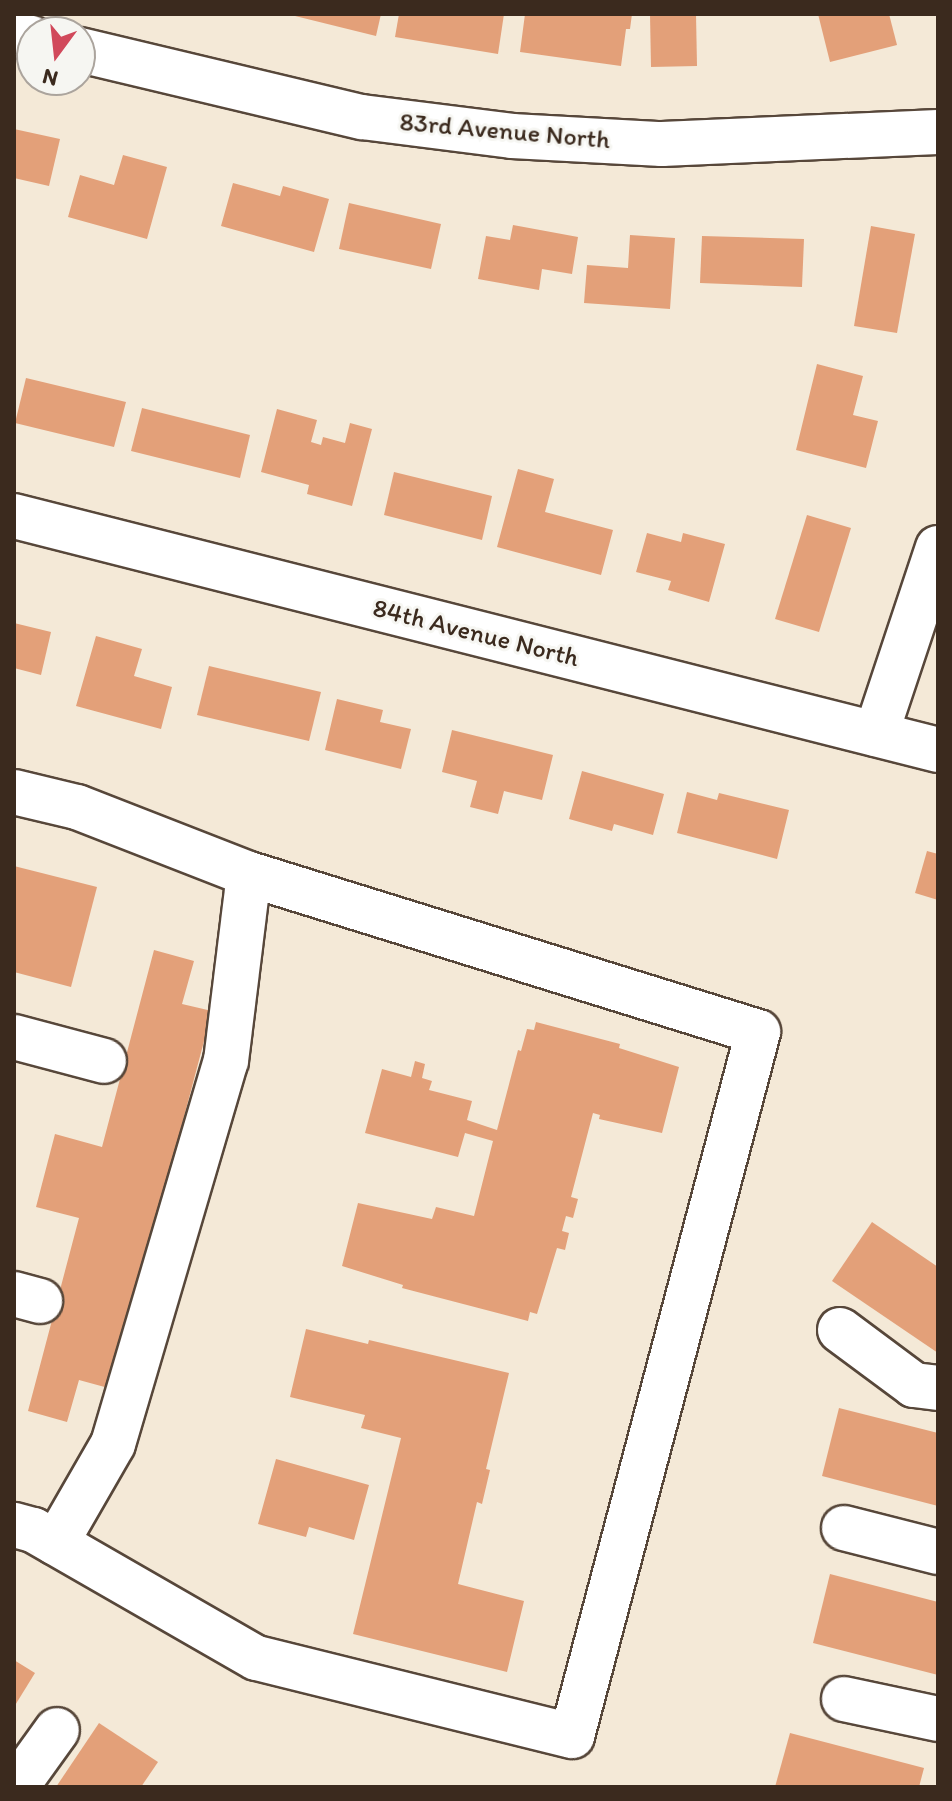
<!DOCTYPE html>
<html>
<head>
<meta charset="utf-8">
<style>
	body { margin:0 }
	#map { position:relative; width:952px; height:1801px; overflow:hidden; background:#f4e9d7; font-family:Itim,sans-serif }
	div>[style] { position:absolute }
	.building>* { inset:0; background:#e3a079 }
	.roads { filter:drop-shadow(2px 0 #57473a) drop-shadow(-2px 0 #57473a) drop-shadow(0 2px #57473a) drop-shadow(0 -2px #57473a) }
	.minor>* { height:44px; margin:-22px; padding:0 22px; transform-origin:22px; border-radius:22px; background:#fff }
	span { translate:-50% -50%; white-space:nowrap; text-align:center; line-height:1.15; -webkit-text-stroke:6px #f6f6f2; paint-order:stroke }
	.street-label { font-size:26px; color:#3b2a1e }
	.frame { position:absolute; inset:0; border:16px solid #3b2a1e; pointer-events:none }
	.north { position:absolute; left:16px; top:16px; width:80px; height:80px; box-sizing:border-box; background:#f6f6f2; border:2px solid #aba49d; border-radius:50%; rotate:195deg; font-size:22px; font-weight:700; line-height:32px; text-align:center; color:#3b2a1e }
	.north::after { content:''; display:block; margin:auto; width:28px; height:36px; background:#d1495b; clip-path:polygon(50% 0,100% 100%,50% 72%,0 100%) }
</style>
</head>
<body>
<div id="map">
	<div class="building">
		<i style="clip-path:polygon(287px 14px,381px 14px,376px 36px)"></i>
		<i style="clip-path:polygon(399px 14px,504px 14px,498px 54px,395px 37px)"></i>
		<i style="clip-path:polygon(525px 14px,632px 14px,630px 29px,626px 29px,621px 66px,520px 52px)"></i>
		<i style="clip-path:polygon(650px 14px,696px 14px,697px 66px,651px 67px)"></i>
		<i style="clip-path:polygon(818px 14px,889px 14px,897px 45px,830px 62px)"></i>
		<i style="clip-path:polygon(14px 129px,60px 139px,49px 186px,14px 178px)"></i>
		<i style="clip-path:polygon(123px 155px,167px 167px,147px 239px,68px 217px,80px 175px,114px 185px)"></i>
		<i style="clip-path:polygon(233px 183px,280px 196px,283px 186px,329px 199px,314px 252px,221px 226px)"></i>
		<i style="clip-path:polygon(349px 203px,441px 224px,431px 269px,339px 249px)"></i>
		<i style="clip-path:polygon(513px 225px,578px 237px,572px 274px,542px 269px,539px 290px,478px 279px,486px 236px,510px 240px)"></i>
		<i style="clip-path:polygon(871px 226px,915px 234px,897px 333px,854px 326px)"></i>
		<i style="clip-path:polygon(630px 235px,675px 238px,670px 309px,584px 303px,587px 265px,628px 268px)"></i>
		<i style="clip-path:polygon(702px 236px,804px 239px,802px 287px,700px 283px)"></i>
		<i style="clip-path:polygon(817px 364px,863px 376px,853px 415px,878px 421px,866px 468px,796px 450px)"></i>
		<i style="clip-path:polygon(26px 378px,126px 402px,114px 447px,15px 423px)"></i>
		<i style="clip-path:polygon(142px 408px,250px 435px,240px 478px,131px 451px)"></i>
		<i style="clip-path:polygon(277px 409px,317px 420px,311px 442px,321px 445px,323px 437px,345px 443px,350px 423px,372px 429px,352px 506px,307px 494px,309px 485px,261px 472px)"></i>
		<i style="clip-path:polygon(518px 469px,554px 479px,545px 512px,613px 530px,601px 575px,497px 547px)"></i>
		<i style="clip-path:polygon(394px 472px,492px 496px,482px 540px,384px 515px)"></i>
		<i style="clip-path:polygon(807px 515px,851px 528px,819px 632px,775px 619px)"></i>
		<i style="clip-path:polygon(647px 533px,681px 542px,683px 533px,725px 544px,709px 602px,668px 590px,671px 581px,636px 572px)"></i>
		<i style="clip-path:polygon(14px 623px,51px 632px,41px 675px,14px 668px)"></i>
		<i style="clip-path:polygon(96px 636px,142px 649px,134px 676px,172px 687px,161px 729px,76px 706px)"></i>
		<i style="clip-path:polygon(209px 666px,321px 692px,309px 741px,197px 715px)"></i>
		<i style="clip-path:polygon(337px 699px,383px 710px,380px 722px,411px 729px,401px 769px,325px 750px)"></i>
		<i style="clip-path:polygon(452px 730px,553px 755px,542px 800px,504px 791px,498px 814px,470px 807px,477px 781px,442px 772px)"></i>
		<i style="clip-path:polygon(582px 771px,664px 794px,653px 835px,614px 824px,612px 831px,569px 819px)"></i>
		<i style="clip-path:polygon(687px 792px,717px 800px,719px 793px,789px 810px,777px 859px,677px 833px)"></i>
		<i style="clip-path:polygon(927px 851px,938px 854px,938px 900px,915px 893px)"></i>
		<i style="clip-path:polygon(14px 866px,97px 887px,71px 987px,14px 972px)"></i>
		<i style="clip-path:polygon(154px 950px,194px 961px,182px 1004px,212px 1011px,112px 1389px,79px 1380px,67px 1422px,28px 1411px,79px 1218px,36px 1207px,55px 1134px,102px 1147px)"></i>
		<i style="clip-path:polygon(536px 1022px,620px 1044px,619px 1048px,679px 1067px,662px 1133px,599px 1119px,600px 1115px,593px 1113px,571px 1197px,578px 1199px,573px 1218px,566px 1216px,562px 1231px,569px 1233px,565px 1250px,557px 1248px,537px 1314px,530px 1312px,528px 1321px,402px 1288px,403px 1285px,342px 1266px,358px 1203px,432px 1219px,436px 1207px,474px 1216px,493px 1141px,465px 1133px,458px 1157px,365px 1133px,382px 1069px,411px 1077px,415px 1061px,425px 1064px,422px 1078px,432px 1081px,429px 1090px,472px 1101px,467px 1120px,497px 1130px,518px 1050px,521px 1051px,527px 1029px,534px 1030px)"></i>
		<i style="clip-path:polygon(872px 1222px,938px 1267px,938px 1353px,832px 1281px)"></i>
		<i style="clip-path:polygon(306px 1329px,368px 1344px,369px 1340px,509px 1373px,486px 1469px,490px 1470px,482px 1504px,477px 1502px,458px 1584px,524px 1601px,507px 1672px,353px 1634px,401px 1438px,361px 1428px,365px 1415px,290px 1397px)"></i>
		<i style="clip-path:polygon(839px 1408px,938px 1433px,938px 1506px,822px 1476px)"></i>
		<i style="clip-path:polygon(276px 1459px,369px 1485px,354px 1540px,309px 1527px,306px 1537px,258px 1524px)"></i>
		<i style="clip-path:polygon(830px 1574px,938px 1602px,938px 1675px,813px 1643px)"></i>
		<i style="clip-path:polygon(14px 1660px,35px 1673px,14px 1707px)"></i>
		<i style="clip-path:polygon(99px 1723px,158px 1762px,141px 1787px,56px 1787px)"></i>
		<i style="clip-path:polygon(790px 1733px,924px 1768px,919px 1787px,775px 1787px)"></i>
	</div>
	<div class="roads">
		<div class="minor">
			<i style="left:14px;top:34px;width:18px;rotate:13deg"></i>
			<i style="left:80px;top:50px;width:290px;rotate:13.4deg"></i>
			<i style="left:362px;top:117px;width:151px;rotate:7.2deg"></i>
			<i style="left:512px;top:136px;width:150px;rotate:3.1deg"></i>
			<i style="left:662px;top:144px;width:276px;rotate:-2.5deg"></i>
			<i style="left:14px;top:516px;width:953px;rotate:14.21deg"></i>
			<i style="left:876px;top:734px;width:196px;rotate:-71.6deg"></i>
			<i style="left:14px;top:792px;width:65px;rotate:13.4deg"></i>
			<i style="left:77px;top:807px;width:185px;rotate:21.3deg"></i>
			<i style="left:249px;top:874px;width:533px;rotate:17.24deg"></i>
			<i style="left:758px;top:1032px;width:728px;rotate:104.8deg"></i>
			<i style="left:572px;top:1736px;width:325px;rotate:-166.1deg"></i>
			<i style="left:256px;top:1658px;width:257px;rotate:-150.1deg"></i>
			<i style="left:33px;top:1530px;width:20px;rotate:-165deg"></i>
			<i style="left:14px;top:1037px;width:93px;rotate:14.9deg"></i>
			<i style="left:14px;top:1294px;width:27px;rotate:15deg"></i>
			<i style="left:840px;top:1330px;width:92px;rotate:36.6deg"></i>
			<i style="left:914px;top:1385px;width:24px;rotate:7deg"></i>
			<i style="left:844px;top:1528px;width:97px;rotate:14.3deg"></i>
			<i style="left:56px;top:1543px;width:114px;rotate:-60.1deg"></i>
			<i style="left:113px;top:1444px;width:399px;rotate:-73.6deg"></i>
			<i style="left:226px;top:1061px;width:188px;rotate:-83deg"></i>
			<i style="left:844px;top:1699px;width:96px;rotate:12deg"></i>
			<i style="left:16px;top:1787px;width:70px;rotate:-54.3deg"></i>
		</div>
	</div>
	<div class="street-label">
		<span style="left:505px;top:131px;rotate:5deg">83rd Avenue North</span>
		<span style="left:476px;top:633px;rotate:14deg">84th Avenue North</span>
	</div>
	<div class="frame"></div>
	<div class="north">N</div>
</div>
</body>
</html>
